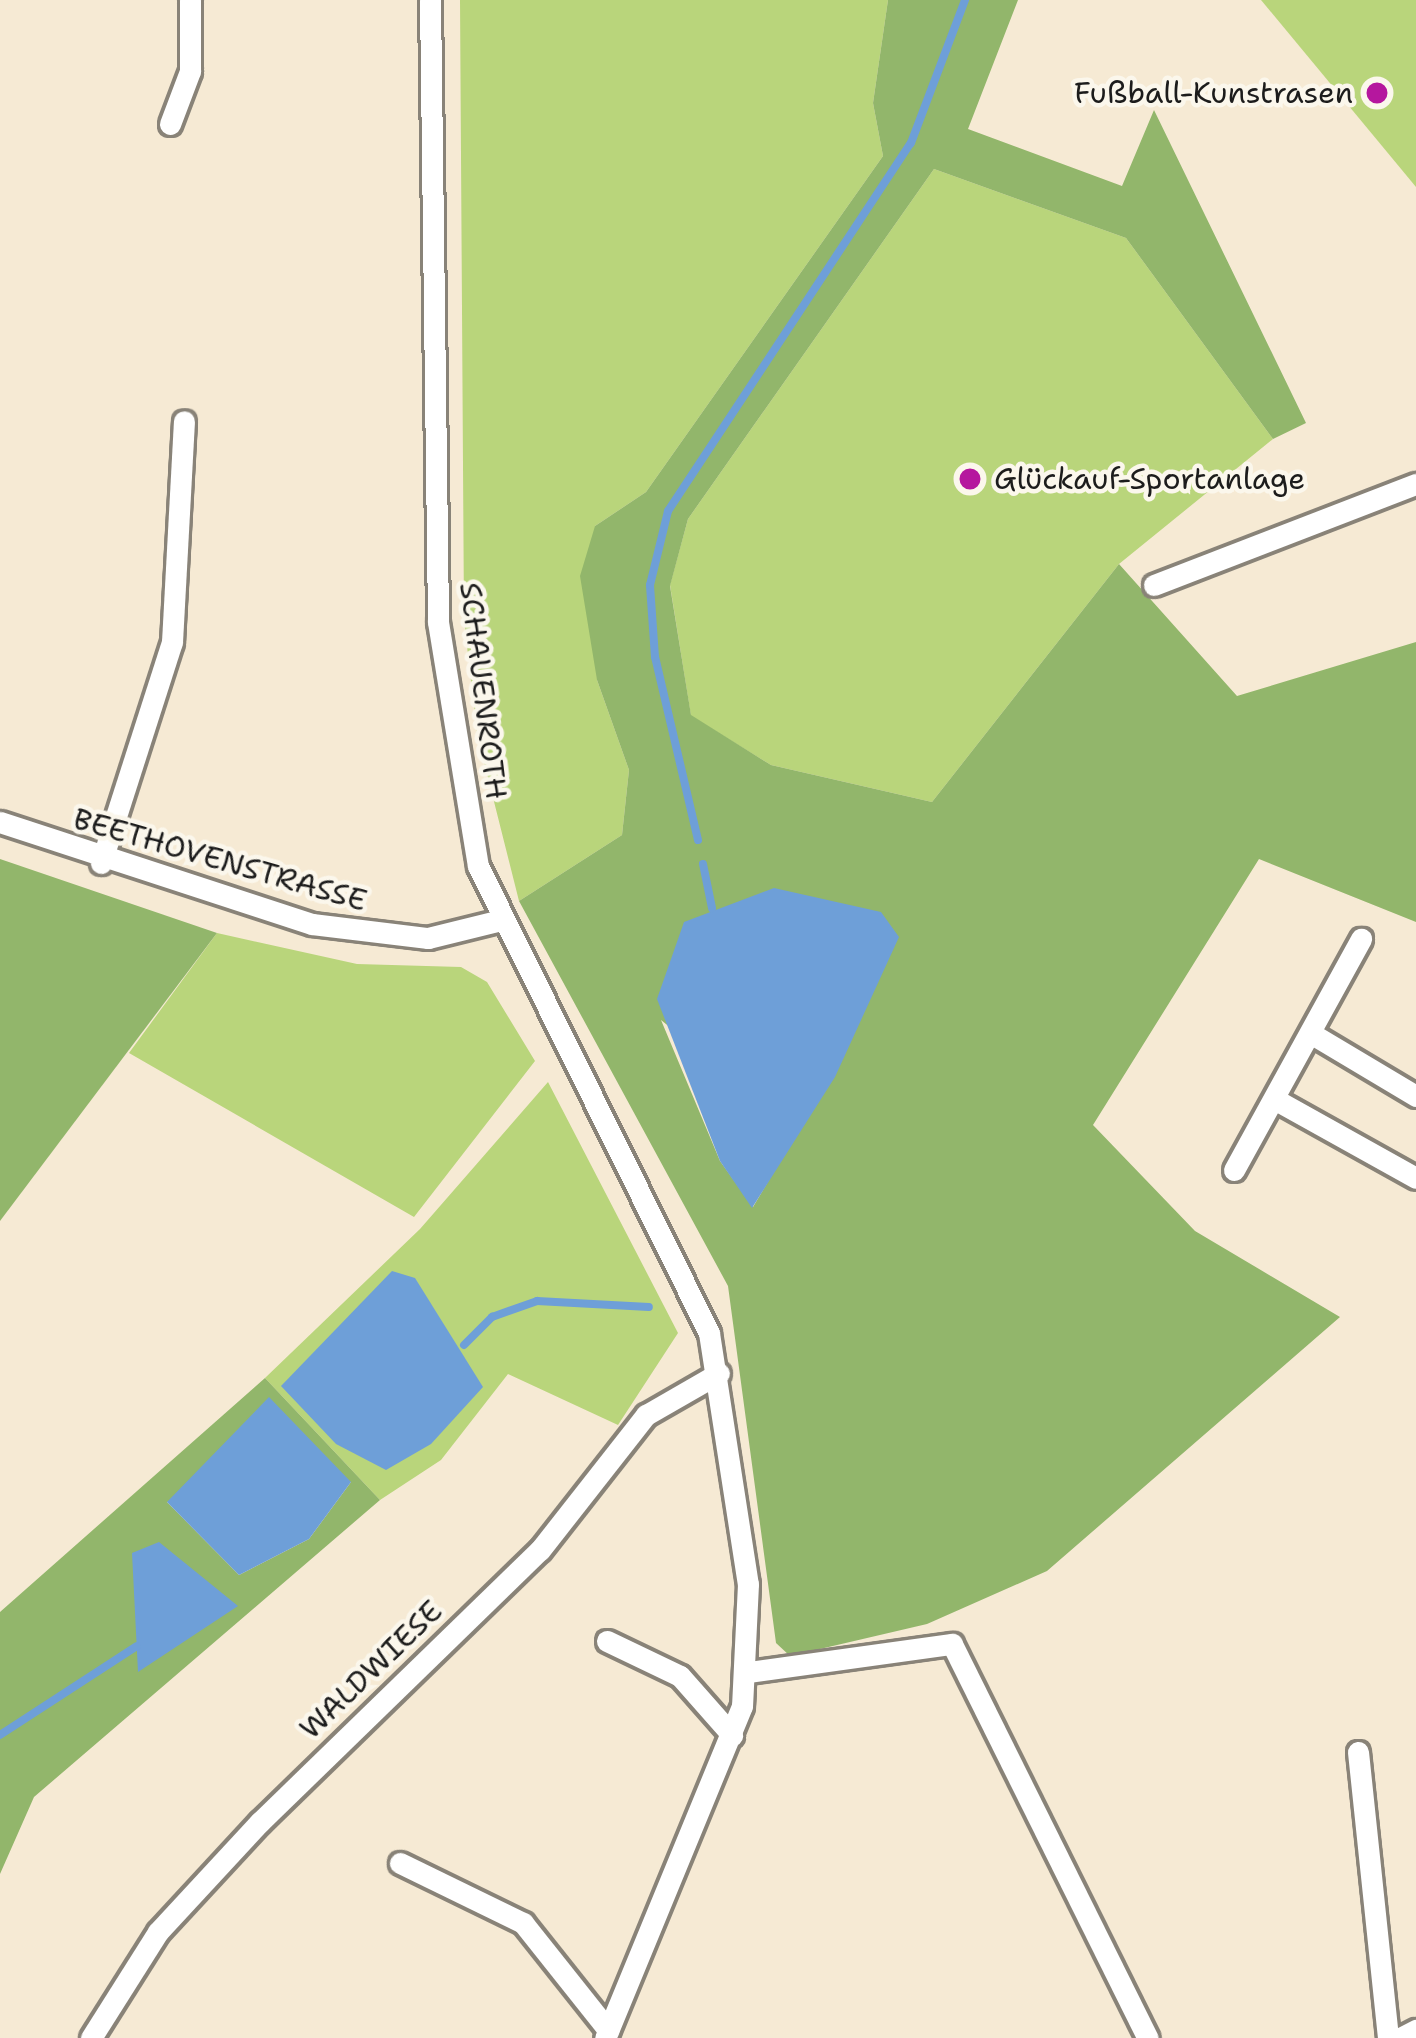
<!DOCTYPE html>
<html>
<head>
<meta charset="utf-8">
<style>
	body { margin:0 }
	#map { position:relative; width:1416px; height:2038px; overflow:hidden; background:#f6ead4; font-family:"Shantell Sans",sans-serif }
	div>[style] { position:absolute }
	.green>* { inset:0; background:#b9d57b }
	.forest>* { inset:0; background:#92b66b }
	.water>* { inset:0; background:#6e9fd8 }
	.stream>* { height:8px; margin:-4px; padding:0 4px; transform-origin:4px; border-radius:4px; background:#6e9fd8 }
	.roads { filter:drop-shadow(3px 0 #898378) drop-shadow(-3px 0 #898378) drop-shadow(0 3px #898378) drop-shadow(0 -3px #898378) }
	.minor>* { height:21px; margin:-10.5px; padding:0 10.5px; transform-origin:10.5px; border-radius:10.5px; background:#fff }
	.dots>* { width:33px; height:33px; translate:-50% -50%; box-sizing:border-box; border:6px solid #fbf7ec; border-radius:50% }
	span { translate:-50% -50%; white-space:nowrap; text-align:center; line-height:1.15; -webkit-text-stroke:9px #fbf7ec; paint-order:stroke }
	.poi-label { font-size:30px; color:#1c1c1c }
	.right { translate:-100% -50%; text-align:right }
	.left { translate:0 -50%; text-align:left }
	.street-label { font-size:30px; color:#1c1c1c }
</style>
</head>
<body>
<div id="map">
	<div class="green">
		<i style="clip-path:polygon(460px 0,888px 0,873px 103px,883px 156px,646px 492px,595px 526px,597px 680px,629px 770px,622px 835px,519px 901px,477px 734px,464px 620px)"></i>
		<i style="clip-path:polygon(1261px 0,1416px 0,1416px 187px)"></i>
		<i style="clip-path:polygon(934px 169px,1126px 238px,1273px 439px,1119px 564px,932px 802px,771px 765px,691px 716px,670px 585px,688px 519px)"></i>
		<i style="clip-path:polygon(217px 933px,357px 964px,461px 967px,487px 982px,535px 1061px,414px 1217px,129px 1053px)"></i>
		<i style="clip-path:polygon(548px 1082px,678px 1333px,618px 1425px,508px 1374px,441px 1460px,380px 1500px,265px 1378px,420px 1229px)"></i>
	</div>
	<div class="forest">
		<i style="clip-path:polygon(evenodd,888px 0,1018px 0,968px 129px,1122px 186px,1154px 110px,1306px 423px,1273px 439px,1126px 238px,934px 169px,688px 519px,670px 586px,691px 715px,771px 765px,932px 802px,1119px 564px,1237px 696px,1416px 642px,1416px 922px,1259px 859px,1093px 1125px,1195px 1231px,1340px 1317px,1047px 1571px,927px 1624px,790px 1656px,776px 1643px,728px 1286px,519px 901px,622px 835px,629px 770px,597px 680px,580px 576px,595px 526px,646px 492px,883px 156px,873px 103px,888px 0,661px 1020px,798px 1131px,753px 1207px,720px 1161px,661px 1020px)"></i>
		<i style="clip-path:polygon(0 859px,217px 933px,0 1221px)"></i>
		<i style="clip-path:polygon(evenodd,265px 1378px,380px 1500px,34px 1797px,0 1874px,0 1612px,265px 1378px,351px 1482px,309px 1539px,239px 1575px,167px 1502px,351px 1482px)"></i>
	</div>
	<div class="water">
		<i style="clip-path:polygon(774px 888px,881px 912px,899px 937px,835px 1077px,752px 1208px,720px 1161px,657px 999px,684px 922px)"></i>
		<i style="clip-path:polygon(392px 1271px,415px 1278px,483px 1387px,431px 1444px,386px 1470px,336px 1444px,281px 1386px)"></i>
		<i style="clip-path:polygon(269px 1397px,351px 1482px,309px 1539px,239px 1575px,167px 1502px)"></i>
		<i style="clip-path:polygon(159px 1542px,238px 1606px,138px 1672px,132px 1553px)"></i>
	</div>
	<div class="stream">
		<i style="left:698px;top:840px;width:188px;rotate:-103.2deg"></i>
		<i style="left:655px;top:657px;width:72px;rotate:-94deg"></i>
		<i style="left:650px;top:585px;width:76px;rotate:-76.3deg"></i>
		<i style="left:668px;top:511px;width:441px;rotate:-56.6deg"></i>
		<i style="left:911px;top:143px;width:153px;rotate:-69.3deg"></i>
		<i style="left:703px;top:864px;width:45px;rotate:78.4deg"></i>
		<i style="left:464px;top:1345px;width:40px;rotate:-45deg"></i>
		<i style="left:492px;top:1317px;width:48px;rotate:-19.6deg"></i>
		<i style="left:537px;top:1301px;width:112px;rotate:3.1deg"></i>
		<i style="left:0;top:1735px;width:163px;rotate:-33deg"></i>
	</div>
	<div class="roads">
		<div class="minor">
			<i style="left:430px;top:0;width:622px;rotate:89.26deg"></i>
			<i style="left:438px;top:622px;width:247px;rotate:80.7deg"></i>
			<i style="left:478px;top:866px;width:521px;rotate:63.68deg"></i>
			<i style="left:709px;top:1333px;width:254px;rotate:81.2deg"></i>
			<i style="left:748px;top:1584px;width:122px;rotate:92.8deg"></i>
			<i style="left:742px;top:1706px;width:359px;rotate:112.4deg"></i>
			<i style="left:170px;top:124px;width:57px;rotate:-69.3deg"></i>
			<i style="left:190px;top:71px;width:71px;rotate:-90deg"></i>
			<i style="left:1154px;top:585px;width:281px;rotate:-21.1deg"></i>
			<i style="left:0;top:822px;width:328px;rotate:18.1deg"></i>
			<i style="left:312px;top:924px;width:117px;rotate:6.9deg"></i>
			<i style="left:428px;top:938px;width:71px;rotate:-13.8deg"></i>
			<i style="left:101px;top:863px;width:232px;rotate:-72.2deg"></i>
			<i style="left:172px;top:642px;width:221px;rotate:-86.9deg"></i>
			<i style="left:1312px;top:1034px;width:121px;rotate:30.8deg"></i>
			<i style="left:1276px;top:1100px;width:160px;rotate:29.1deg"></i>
			<i style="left:1234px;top:1170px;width:264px;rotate:-61.2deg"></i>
			<i style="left:607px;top:1641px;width:81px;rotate:25.6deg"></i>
			<i style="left:680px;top:1676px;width:79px;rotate:48.6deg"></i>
			<i style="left:749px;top:1672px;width:205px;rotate:-7.9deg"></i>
			<i style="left:952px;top:1644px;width:440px;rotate:63.6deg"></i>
			<i style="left:1358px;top:1752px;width:288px;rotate:84deg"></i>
			<i style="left:400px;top:1863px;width:137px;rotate:26deg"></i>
			<i style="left:523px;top:1923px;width:137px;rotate:51.5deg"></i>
			<i style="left:91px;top:2038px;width:125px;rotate:-57.7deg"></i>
			<i style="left:158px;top:1932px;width:150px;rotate:-47.2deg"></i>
			<i style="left:260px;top:1822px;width:390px;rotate:-44.2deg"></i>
			<i style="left:540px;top:1550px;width:172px;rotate:-51.9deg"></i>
			<i style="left:646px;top:1415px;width:84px;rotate:-29.9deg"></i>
			<i style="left:1400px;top:2038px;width:18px;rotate:-27deg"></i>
		</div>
	</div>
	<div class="dots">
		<i style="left:1377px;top:93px;background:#b5179e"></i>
		<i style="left:970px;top:479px;background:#b5179e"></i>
	</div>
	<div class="poi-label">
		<span class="right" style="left:1353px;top:93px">Fußball-Kunstrasen</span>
		<span class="left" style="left:994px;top:479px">Glückauf-Sportanlage</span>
	</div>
	<div class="street-label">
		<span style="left:483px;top:691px;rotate:83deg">SCHAUENROTH</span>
		<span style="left:220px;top:860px;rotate:16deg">BEETHOVENSTRASSE</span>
		<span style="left:371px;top:1670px;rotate:-44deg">WALDWIESE</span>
	</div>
</div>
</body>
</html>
